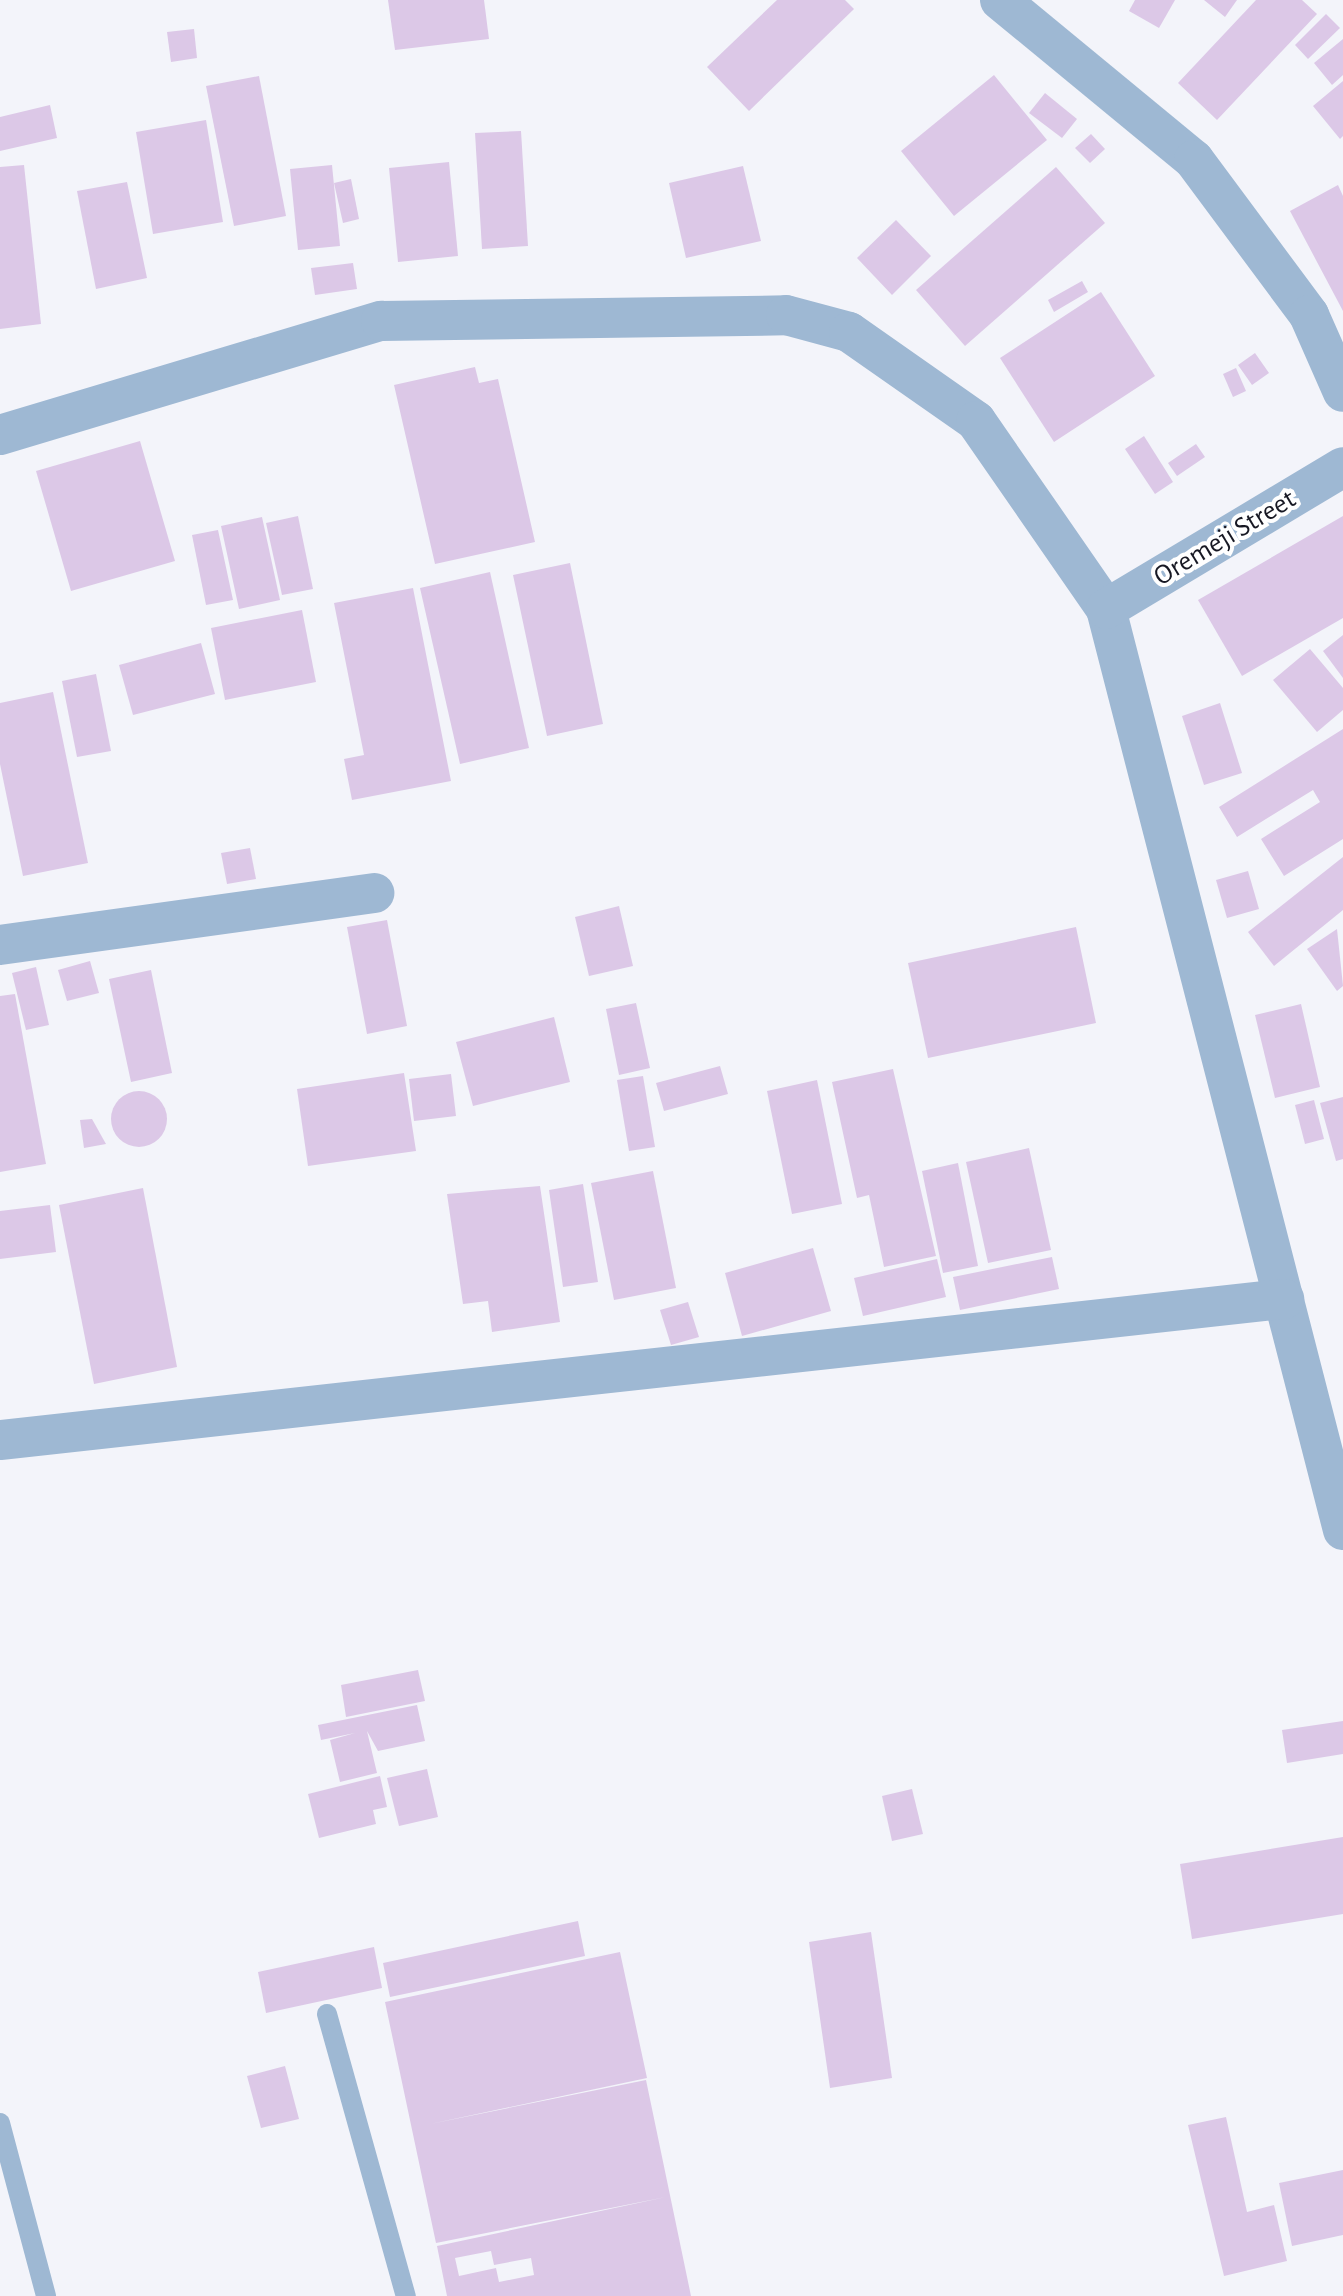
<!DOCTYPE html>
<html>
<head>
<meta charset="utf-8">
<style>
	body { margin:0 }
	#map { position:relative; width:1343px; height:2296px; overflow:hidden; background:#f3f4fa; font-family:"Alegreya Sans",sans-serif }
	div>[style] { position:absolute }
	.building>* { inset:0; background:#dcc8e7 }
	.round { border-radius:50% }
	.lane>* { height:20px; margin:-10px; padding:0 10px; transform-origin:10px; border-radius:10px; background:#9eb8d3 }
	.street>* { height:40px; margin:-20px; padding:0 20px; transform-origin:20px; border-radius:20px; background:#9eb8d3 }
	span { translate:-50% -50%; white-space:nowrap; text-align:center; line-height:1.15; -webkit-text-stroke:8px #fff; paint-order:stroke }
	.street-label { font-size:28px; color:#171823 }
</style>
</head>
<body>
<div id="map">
	<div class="building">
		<i style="clip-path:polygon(388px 0,484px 0,489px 39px,395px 50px)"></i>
		<i style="clip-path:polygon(777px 0,845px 0,854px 9px,749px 111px,707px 67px)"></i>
		<i style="clip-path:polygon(1135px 0,1175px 0,1159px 28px,1129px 11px)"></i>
		<i style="clip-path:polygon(1204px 0,1237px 0,1225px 17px)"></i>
		<i style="clip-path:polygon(1256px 0,1302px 0,1317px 14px,1217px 120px,1178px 83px)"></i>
		<i style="clip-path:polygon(1326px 14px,1340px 28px,1308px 59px,1295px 45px)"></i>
		<i style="clip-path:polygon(194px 29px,197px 58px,171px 62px,167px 32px)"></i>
		<i style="clip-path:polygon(1343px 39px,1343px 75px,1332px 85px,1314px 63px)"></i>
		<i style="clip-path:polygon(994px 75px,1047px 140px,954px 216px,901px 151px)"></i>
		<i style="clip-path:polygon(259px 76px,286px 216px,234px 226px,206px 86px)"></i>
		<i style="clip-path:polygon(1343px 81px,1343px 136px,1340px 139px,1313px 106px)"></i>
		<i style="clip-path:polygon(1045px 93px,1077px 119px,1062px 138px,1029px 113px)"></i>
		<i style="clip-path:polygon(50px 105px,57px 138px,0 151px,0 117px)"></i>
		<i style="clip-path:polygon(206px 120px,223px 222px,153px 234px,136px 132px)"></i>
		<i style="clip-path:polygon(521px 131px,528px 246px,482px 249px,475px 133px)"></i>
		<i style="clip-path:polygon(1091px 134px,1105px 149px,1090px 163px,1075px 148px)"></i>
		<i style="clip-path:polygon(449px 162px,458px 256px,398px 262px,389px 168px)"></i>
		<i style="clip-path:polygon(24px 165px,41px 324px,0 329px,0 167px)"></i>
		<i style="clip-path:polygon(332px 165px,340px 246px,298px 250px,290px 169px)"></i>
		<i style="clip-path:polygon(743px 166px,761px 241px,686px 258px,669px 183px)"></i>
		<i style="clip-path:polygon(1056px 167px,1105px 223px,965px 346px,916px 290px)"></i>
		<i style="clip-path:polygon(351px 179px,359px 219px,343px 223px,334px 183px)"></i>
		<i style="clip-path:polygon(127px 182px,147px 278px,96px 289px,77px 191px)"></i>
		<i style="clip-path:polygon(1338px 185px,1343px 196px,1343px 311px,1290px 211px)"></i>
		<i style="clip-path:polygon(896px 220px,931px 256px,892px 295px,857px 258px)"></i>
		<i style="clip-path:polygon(353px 263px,357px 289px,315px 295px,311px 268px)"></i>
		<i style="clip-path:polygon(1082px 281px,1088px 292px,1054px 312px,1048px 300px)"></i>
		<i style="clip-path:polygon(1101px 292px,1155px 376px,1054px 442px,1000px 358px)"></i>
		<i style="clip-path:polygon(1255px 353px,1269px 373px,1252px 385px,1238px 365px)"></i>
		<i style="clip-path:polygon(475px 367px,479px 383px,498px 379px,535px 542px,435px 564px,394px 385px)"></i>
		<i style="clip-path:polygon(1236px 368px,1246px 391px,1233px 397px,1223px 374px)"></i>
		<i style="clip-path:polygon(1144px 436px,1173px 482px,1155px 494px,1125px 449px)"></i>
		<i style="clip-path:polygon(140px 441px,175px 561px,71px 591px,36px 471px)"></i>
		<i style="clip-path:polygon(1196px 444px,1205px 457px,1177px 476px,1168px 463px)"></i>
		<i style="clip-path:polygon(298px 516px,313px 589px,282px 595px,266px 523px)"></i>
		<i style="clip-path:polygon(1343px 516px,1343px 618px,1242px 676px,1198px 600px)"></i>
		<i style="clip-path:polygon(262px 517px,280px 600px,239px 609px,221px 526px)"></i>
		<i style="clip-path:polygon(218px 530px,233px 600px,206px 605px,192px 535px)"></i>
		<i style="clip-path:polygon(570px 563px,603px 724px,547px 736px,513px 575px)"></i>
		<i style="clip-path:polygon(490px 572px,529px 748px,460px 764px,420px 588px)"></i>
		<i style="clip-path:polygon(413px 588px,451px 781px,352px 800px,344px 759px,364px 755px,334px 603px)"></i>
		<i style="clip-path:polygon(302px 610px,316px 682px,225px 700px,211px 628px)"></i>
		<i style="clip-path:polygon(1343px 635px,1343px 678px,1323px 651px)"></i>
		<i style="clip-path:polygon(201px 643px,215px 694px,133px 715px,119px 665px)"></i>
		<i style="clip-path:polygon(1310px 649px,1343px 688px,1343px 710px,1317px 732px,1273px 680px)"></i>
		<i style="clip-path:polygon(96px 674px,111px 751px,77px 757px,62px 681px)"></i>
		<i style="clip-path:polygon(53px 692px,88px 863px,23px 876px,0 764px,0 703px)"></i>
		<i style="clip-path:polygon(1220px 703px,1242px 773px,1204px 785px,1182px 716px)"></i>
		<i style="clip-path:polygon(1343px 729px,1343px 839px,1284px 876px,1261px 839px,1320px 802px,1313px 790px,1237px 837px,1219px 807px)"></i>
		<i style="clip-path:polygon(250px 848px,256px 879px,227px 884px,221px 853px)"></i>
		<i style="clip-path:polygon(1343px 857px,1343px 910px,1274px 966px,1248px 932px)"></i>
		<i style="clip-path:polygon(1248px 871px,1259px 909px,1227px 918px,1216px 880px)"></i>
		<i style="clip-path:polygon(619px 906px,633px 966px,589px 976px,575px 917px)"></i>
		<i style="clip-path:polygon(387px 920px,407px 1026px,367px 1034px,347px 927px)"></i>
		<i style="clip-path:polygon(1076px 927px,1096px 1023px,928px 1058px,908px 963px)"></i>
		<i style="clip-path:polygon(1337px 929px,1343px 986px,1337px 991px,1307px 949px)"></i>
		<i style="clip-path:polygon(90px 961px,99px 993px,67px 1001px,58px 970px)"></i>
		<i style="clip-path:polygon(36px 967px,49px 1025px,26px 1030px,12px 973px)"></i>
		<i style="clip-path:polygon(151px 970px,172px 1073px,131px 1082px,109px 979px)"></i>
		<i style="clip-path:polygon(15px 994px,46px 1164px,0 1172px,0 996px)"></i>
		<i style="clip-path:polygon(636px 1003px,650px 1068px,619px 1075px,606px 1009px)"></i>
		<i style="clip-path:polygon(1301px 1004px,1320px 1087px,1275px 1098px,1255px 1015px)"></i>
		<i style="clip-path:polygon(554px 1017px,570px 1082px,473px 1106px,456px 1042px)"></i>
		<i style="clip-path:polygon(720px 1066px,728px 1094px,664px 1111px,656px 1083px)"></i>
		<i style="clip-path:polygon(893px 1069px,936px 1256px,884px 1267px,869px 1195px,857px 1198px,832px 1082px)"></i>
		<i style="clip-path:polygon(404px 1073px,416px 1151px,308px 1166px,297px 1089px)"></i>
		<i style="clip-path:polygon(451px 1074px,456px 1116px,414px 1121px,409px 1079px)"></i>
		<i style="clip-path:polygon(643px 1076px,655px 1147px,629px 1151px,617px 1080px)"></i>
		<i style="clip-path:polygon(817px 1080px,842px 1204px,792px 1214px,767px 1091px)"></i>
		<i class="round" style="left:111px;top:1091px;width:56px;height:56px"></i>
		<i style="clip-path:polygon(1343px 1097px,1343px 1159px,1336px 1161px,1320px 1103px)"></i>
		<i style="clip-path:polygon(1314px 1100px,1324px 1139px,1305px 1144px,1295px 1105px)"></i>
		<i style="clip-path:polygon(92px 1119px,106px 1144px,84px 1148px,80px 1120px)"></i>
		<i style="clip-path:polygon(1029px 1148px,1051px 1250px,988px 1263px,966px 1162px)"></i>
		<i style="clip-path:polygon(958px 1163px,978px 1266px,943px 1273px,922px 1171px)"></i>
		<i style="clip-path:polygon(653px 1171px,676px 1288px,614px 1300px,591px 1183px)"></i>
		<i style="clip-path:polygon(583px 1184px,598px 1282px,563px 1287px,549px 1190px)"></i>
		<i style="clip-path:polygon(540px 1186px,560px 1322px,492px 1332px,488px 1301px,463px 1304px,447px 1194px)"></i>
		<i style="clip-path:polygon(143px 1188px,177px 1367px,94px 1384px,59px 1205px)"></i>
		<i style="clip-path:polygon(50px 1205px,56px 1252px,0 1259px,0 1211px)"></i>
		<i style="clip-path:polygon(813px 1248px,831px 1311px,742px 1336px,725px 1273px)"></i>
		<i style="clip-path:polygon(1052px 1257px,1059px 1289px,960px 1310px,953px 1277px)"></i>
		<i style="clip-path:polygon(937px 1259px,946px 1297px,863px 1316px,854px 1278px)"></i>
		<i style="clip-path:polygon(688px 1302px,699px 1337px,671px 1345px,660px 1310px)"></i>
		<i style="clip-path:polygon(418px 1670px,425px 1701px,346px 1717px,341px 1685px)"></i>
		<i style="clip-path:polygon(417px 1705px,425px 1741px,378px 1751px,367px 1731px,377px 1773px,340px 1782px,330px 1740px,355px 1733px,321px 1740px,318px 1725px)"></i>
		<i style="clip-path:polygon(1343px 1721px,1343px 1754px,1287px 1763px,1282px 1730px)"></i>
		<i style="clip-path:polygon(427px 1769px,438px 1817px,399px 1826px,387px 1778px)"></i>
		<i style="clip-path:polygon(380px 1776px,387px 1807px,373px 1810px,376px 1824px,319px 1838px,308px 1794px)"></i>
		<i style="clip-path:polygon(912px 1789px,923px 1834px,892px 1841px,882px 1796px)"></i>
		<i style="clip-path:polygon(1343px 1837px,1343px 1914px,1192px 1939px,1180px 1864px)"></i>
		<i style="clip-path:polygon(578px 1921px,585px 1956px,390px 1997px,383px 1963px)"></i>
		<i style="clip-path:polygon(871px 1932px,892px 2078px,830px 2088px,809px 1942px)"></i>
		<i style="clip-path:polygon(374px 1947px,382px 1988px,266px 2013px,258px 1972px)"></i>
		<i style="clip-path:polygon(evenodd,620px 1952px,647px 2078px,430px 2124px,646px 2080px,691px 2296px,447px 2296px,437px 2246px,666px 2197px,436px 2243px,385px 2002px,620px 1952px,491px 2251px,494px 2265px,531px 2258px,534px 2275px,499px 2282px,496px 2268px,459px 2276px,455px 2258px,491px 2251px)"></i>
		<i style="clip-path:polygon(285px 2066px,299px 2119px,261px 2128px,247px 2076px)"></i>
		<i style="clip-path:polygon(1226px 2117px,1247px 2212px,1274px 2205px,1287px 2261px,1224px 2276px,1188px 2125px)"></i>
		<i style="clip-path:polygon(1343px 2170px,1343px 2235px,1292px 2246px,1279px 2183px)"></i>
	</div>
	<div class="lane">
		<i style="left:327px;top:2014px;width:293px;rotate:74.4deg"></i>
		<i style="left:0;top:2123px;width:179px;rotate:75.1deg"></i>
	</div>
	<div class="street">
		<i style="left:1000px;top:0;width:251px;rotate:39.5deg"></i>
		<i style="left:1194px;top:160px;width:193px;rotate:53.4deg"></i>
		<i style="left:1309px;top:315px;width:84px;rotate:66.2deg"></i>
		<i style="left:0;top:435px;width:398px;rotate:-16.7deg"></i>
		<i style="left:381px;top:321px;width:405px;rotate:-0.8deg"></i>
		<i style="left:786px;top:315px;width:65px;rotate:15.1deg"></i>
		<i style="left:849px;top:332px;width:155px;rotate:35deg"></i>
		<i style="left:976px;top:421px;width:229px;rotate:55.3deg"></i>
		<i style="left:1106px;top:609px;width:951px;rotate:75.57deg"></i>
		<i style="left:1106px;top:609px;width:276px;rotate:-30.9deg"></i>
		<i style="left:0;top:945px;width:378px;rotate:-7.9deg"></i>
		<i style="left:0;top:1440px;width:1292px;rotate:-6.27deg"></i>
	</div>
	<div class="street-label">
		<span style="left:1225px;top:538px;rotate:-31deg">Oremeji Street</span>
	</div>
</div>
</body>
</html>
